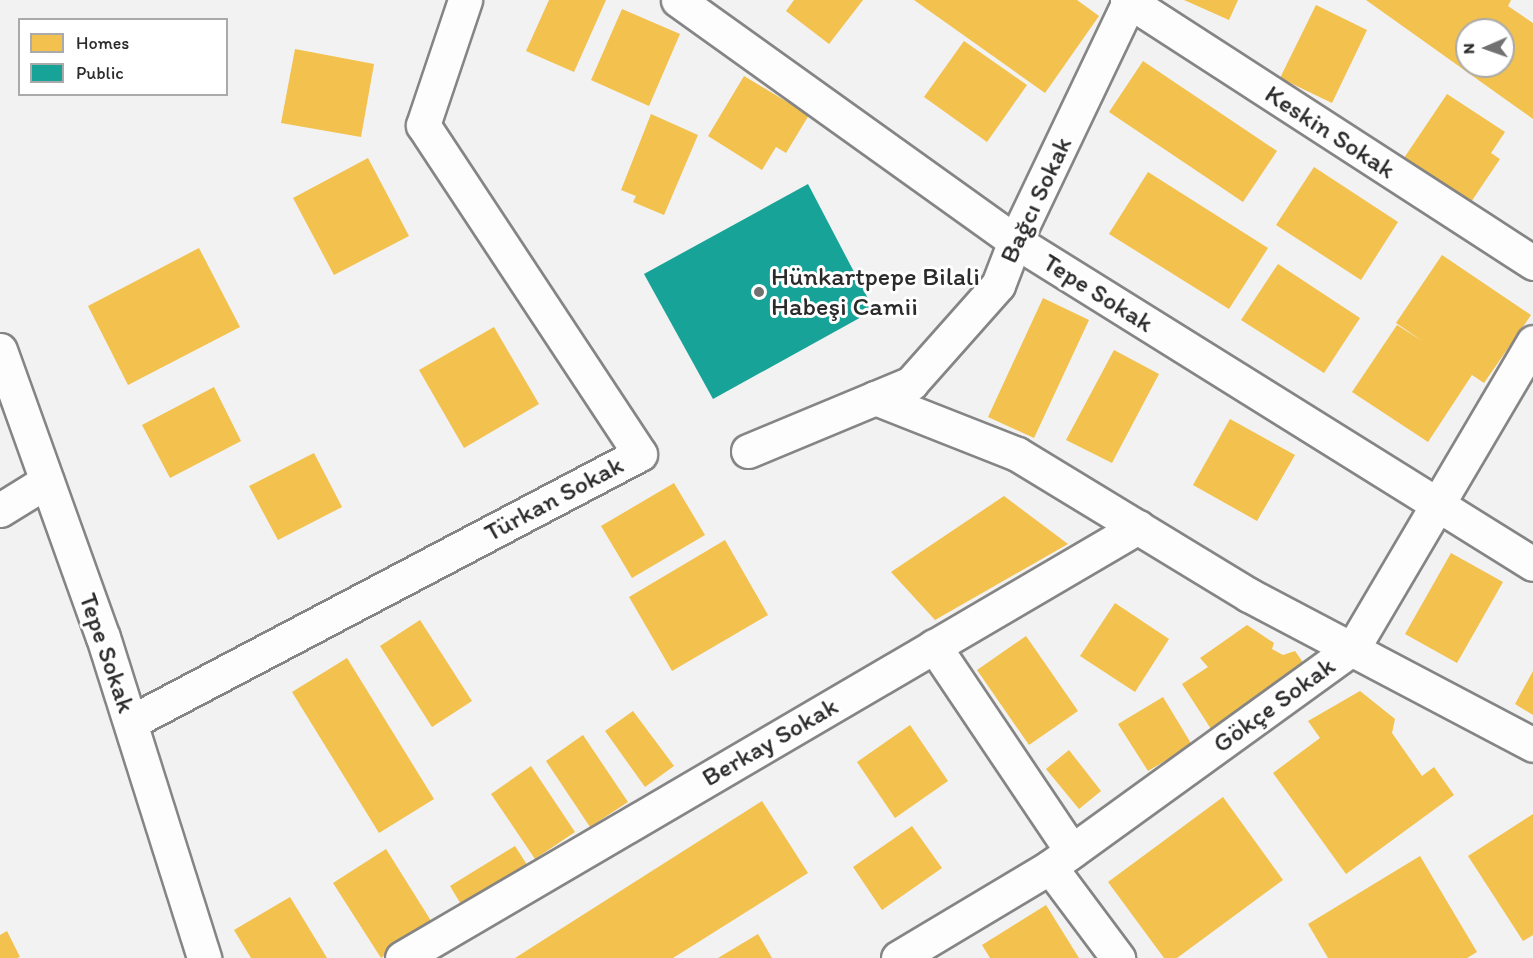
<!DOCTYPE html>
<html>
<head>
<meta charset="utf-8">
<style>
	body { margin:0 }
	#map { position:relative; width:1533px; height:958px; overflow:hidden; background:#f2f2f2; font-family:Itim,sans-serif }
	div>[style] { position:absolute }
	.homes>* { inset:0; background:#f2c14e }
	.public>* { inset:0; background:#17a398 }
	.roads { filter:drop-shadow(2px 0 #858585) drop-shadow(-2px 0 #858585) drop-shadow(0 2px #858585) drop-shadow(0 -2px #858585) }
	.street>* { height:33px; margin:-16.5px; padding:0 16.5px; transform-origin:16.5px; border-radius:16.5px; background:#fdfdfd }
	.dots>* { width:16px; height:16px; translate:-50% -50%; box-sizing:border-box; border:3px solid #fff; border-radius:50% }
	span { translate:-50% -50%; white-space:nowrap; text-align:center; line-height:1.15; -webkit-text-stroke:6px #fff; paint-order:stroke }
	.street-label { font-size:26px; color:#2b2b2b }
	.poi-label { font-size:26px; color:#2b2b2b }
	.left { translate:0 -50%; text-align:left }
	.legend { position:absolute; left:18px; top:18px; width:210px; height:78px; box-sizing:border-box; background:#fff; border:2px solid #aaa; margin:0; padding:8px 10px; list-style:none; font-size:18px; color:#2b2b2b }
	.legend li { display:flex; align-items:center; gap:12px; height:30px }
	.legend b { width:30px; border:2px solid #aaa }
	.north { position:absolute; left:1455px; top:18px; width:60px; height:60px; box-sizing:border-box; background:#fff; border:2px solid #aaa; border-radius:50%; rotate:268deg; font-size:16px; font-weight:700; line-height:24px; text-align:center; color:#2b2b2b }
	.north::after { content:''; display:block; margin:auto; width:21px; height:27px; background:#717171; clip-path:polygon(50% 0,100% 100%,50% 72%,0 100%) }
</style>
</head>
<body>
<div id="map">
	<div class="homes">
		<i style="clip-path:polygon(549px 0,606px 0,574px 72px,526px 51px)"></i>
		<i style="clip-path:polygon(794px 0,863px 0,829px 44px,786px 11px)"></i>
		<i style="clip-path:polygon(914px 0,1077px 0,1099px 16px,1045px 93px)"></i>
		<i style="clip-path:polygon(1184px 0,1238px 0,1229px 20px)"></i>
		<i style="clip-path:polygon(evenodd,1366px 0,1511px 0,1508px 6px,1533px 23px,1533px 119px,1366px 0,1467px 30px,1503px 30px,1503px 66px,1467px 66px,1467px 30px)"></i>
		<i style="clip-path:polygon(1316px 5px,1367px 30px,1332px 103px,1280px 78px)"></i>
		<i style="clip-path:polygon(622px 9px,680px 34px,649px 106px,591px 80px)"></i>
		<i style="clip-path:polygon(964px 41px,1027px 85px,987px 142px,924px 97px)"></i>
		<i style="clip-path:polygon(295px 49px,374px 64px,361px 137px,281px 123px)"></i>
		<i style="clip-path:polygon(1143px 61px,1277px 151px,1243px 202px,1109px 112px)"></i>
		<i style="clip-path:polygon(744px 76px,809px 115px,786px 153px,776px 147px,762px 170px,708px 136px)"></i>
		<i style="clip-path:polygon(1447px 94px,1505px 132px,1491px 153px,1500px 159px,1469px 205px,1402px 161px)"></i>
		<i style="clip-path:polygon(651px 114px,698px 135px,664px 215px,633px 202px,636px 196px,621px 190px)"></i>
		<i style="clip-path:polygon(368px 158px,409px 236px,334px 275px,293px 198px)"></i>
		<i style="clip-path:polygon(1314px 167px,1398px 222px,1361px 280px,1276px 225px)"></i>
		<i style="clip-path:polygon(1148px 172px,1268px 248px,1229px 309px,1109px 234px)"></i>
		<i style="clip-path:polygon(199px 248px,240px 327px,128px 385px,88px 306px)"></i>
		<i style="clip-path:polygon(1442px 255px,1531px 315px,1484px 383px,1472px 375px,1428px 442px,1352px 392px,1397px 325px,1424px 342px,1396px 323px)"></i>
		<i style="clip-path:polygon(1278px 264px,1360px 318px,1324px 373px,1241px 320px)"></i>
		<i style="clip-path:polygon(1043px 298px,1089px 320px,1034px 438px,988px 417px)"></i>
		<i style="clip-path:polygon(494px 327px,539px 404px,464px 448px,419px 370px)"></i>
		<i style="clip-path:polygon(1114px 350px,1159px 374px,1112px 463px,1066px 440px)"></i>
		<i style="clip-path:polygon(214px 387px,241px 441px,170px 478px,142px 425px)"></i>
		<i style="clip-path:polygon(1230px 419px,1295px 455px,1257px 521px,1193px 485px)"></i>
		<i style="clip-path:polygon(314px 453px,342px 507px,278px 540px,249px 486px)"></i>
		<i style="clip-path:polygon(674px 483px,705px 535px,632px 578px,601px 526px)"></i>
		<i style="clip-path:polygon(1004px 496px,1068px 544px,935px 620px,891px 572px)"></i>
		<i style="clip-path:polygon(725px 540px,768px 615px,672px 671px,629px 597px)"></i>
		<i style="clip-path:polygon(1451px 553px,1503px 582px,1457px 663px,1405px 634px)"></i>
		<i style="clip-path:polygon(1115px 603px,1169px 639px,1135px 692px,1080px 656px)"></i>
		<i style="clip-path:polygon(420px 620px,472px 701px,432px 727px,380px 646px)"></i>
		<i style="clip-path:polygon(1247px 625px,1274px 643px,1272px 649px,1283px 655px,1295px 651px,1307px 668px,1211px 729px,1182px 684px,1208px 667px,1200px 658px)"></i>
		<i style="clip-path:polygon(1026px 636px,1078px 711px,1029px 745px,977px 670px)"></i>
		<i style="clip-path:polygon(347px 658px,434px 799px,379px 833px,292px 692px)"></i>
		<i style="clip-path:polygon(1533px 671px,1533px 715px,1515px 704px)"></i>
		<i style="clip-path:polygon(1360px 691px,1395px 719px,1392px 733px,1422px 776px,1434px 767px,1454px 795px,1346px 874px,1273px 773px,1320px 738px,1308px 721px)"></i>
		<i style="clip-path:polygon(1163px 697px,1192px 745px,1148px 771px,1118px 724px)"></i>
		<i style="clip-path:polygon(633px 711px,674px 766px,645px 787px,605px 731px)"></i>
		<i style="clip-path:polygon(910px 725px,948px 781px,895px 818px,857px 762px)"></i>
		<i style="clip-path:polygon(583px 735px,628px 802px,590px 827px,546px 761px)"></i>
		<i style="clip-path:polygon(1069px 750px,1101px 791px,1079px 809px,1046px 769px)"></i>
		<i style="clip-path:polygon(531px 766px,575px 832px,535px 859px,491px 794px)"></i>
		<i style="clip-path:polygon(1223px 797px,1283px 880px,1177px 958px,1164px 958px,1108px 882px)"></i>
		<i style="clip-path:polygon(762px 801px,808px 873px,673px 958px,515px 958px)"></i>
		<i style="clip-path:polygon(1533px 814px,1533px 935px,1523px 941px,1468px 856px)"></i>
		<i style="clip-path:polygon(912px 826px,942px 868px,882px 910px,853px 867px)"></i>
		<i style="clip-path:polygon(515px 846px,531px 871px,465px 911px,450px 886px)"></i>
		<i style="clip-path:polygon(386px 849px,433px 924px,381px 958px,333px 883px)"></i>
		<i style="clip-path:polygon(1420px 856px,1477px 952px,1467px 958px,1328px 958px,1308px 924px)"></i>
		<i style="clip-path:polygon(290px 897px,327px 958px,251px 958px,234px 930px)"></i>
		<i style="clip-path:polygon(1046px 905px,1079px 958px,990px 958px,982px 945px)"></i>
		<i style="clip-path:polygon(7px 931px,20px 957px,17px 958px,0 958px,0 935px)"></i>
		<i style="clip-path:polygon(758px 934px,772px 958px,718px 958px)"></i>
	</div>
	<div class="public">
		<i style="clip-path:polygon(808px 184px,874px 310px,713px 399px,644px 274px)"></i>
	</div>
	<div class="roads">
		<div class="street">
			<i style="left:678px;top:0;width:414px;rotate:35.6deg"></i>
			<i style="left:1015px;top:241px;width:610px;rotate:31.95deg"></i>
			<i style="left:1127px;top:0;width:484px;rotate:32.9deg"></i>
			<i style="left:0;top:350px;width:305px;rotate:70.3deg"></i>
			<i style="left:103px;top:637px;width:337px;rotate:72.5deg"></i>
			<i style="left:875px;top:398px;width:153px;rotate:21.5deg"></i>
			<i style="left:1017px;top:454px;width:271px;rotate:31.3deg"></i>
			<i style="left:1249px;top:595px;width:321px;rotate:27.8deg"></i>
			<i style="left:748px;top:451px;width:177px;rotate:-22.6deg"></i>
			<i style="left:911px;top:383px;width:131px;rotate:-48.4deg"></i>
			<i style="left:998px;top:285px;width:47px;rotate:-68.9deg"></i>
			<i style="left:1015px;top:241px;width:267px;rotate:-64.5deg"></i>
			<i style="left:0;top:510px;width:55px;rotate:-31.7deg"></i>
			<i style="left:934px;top:646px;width:247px;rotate:56.1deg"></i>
			<i style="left:131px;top:722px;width:575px;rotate:-27.77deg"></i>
			<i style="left:640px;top:454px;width:394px;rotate:-123.4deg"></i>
			<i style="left:423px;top:125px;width:132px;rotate:-71.4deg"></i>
			<i style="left:1050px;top:867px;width:114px;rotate:53.2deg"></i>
			<i style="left:402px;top:958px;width:853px;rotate:-30.35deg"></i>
			<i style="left:898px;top:958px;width:177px;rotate:-30.9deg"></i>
			<i style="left:1050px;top:867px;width:374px;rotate:-35.9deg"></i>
			<i style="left:1353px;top:648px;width:355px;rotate:-59.5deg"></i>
		</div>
	</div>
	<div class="dots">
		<i style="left:759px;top:292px;background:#717171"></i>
	</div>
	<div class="street-label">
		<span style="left:1330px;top:132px;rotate:33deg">Keskin Sokak</span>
		<span style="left:1036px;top:200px;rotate:-65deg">Bağcı Sokak</span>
		<span style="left:1098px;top:293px;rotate:32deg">Tepe Sokak</span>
		<span style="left:554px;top:499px;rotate:-28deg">Türkan Sokak</span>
		<span style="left:107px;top:653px;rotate:71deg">Tepe Sokak</span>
		<span style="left:1274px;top:705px;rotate:-36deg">Gökçe Sokak</span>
		<span style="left:770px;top:742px;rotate:-30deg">Berkay Sokak</span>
	</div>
	<div class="poi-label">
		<span class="left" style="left:771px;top:292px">Hünkartpepe Bilali<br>Habeşi Camii</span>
	</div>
	<ul class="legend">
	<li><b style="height:16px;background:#f2c14e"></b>Homes</li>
	<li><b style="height:16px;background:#17a398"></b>Public</li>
	</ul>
	<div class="north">N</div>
</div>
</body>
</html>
